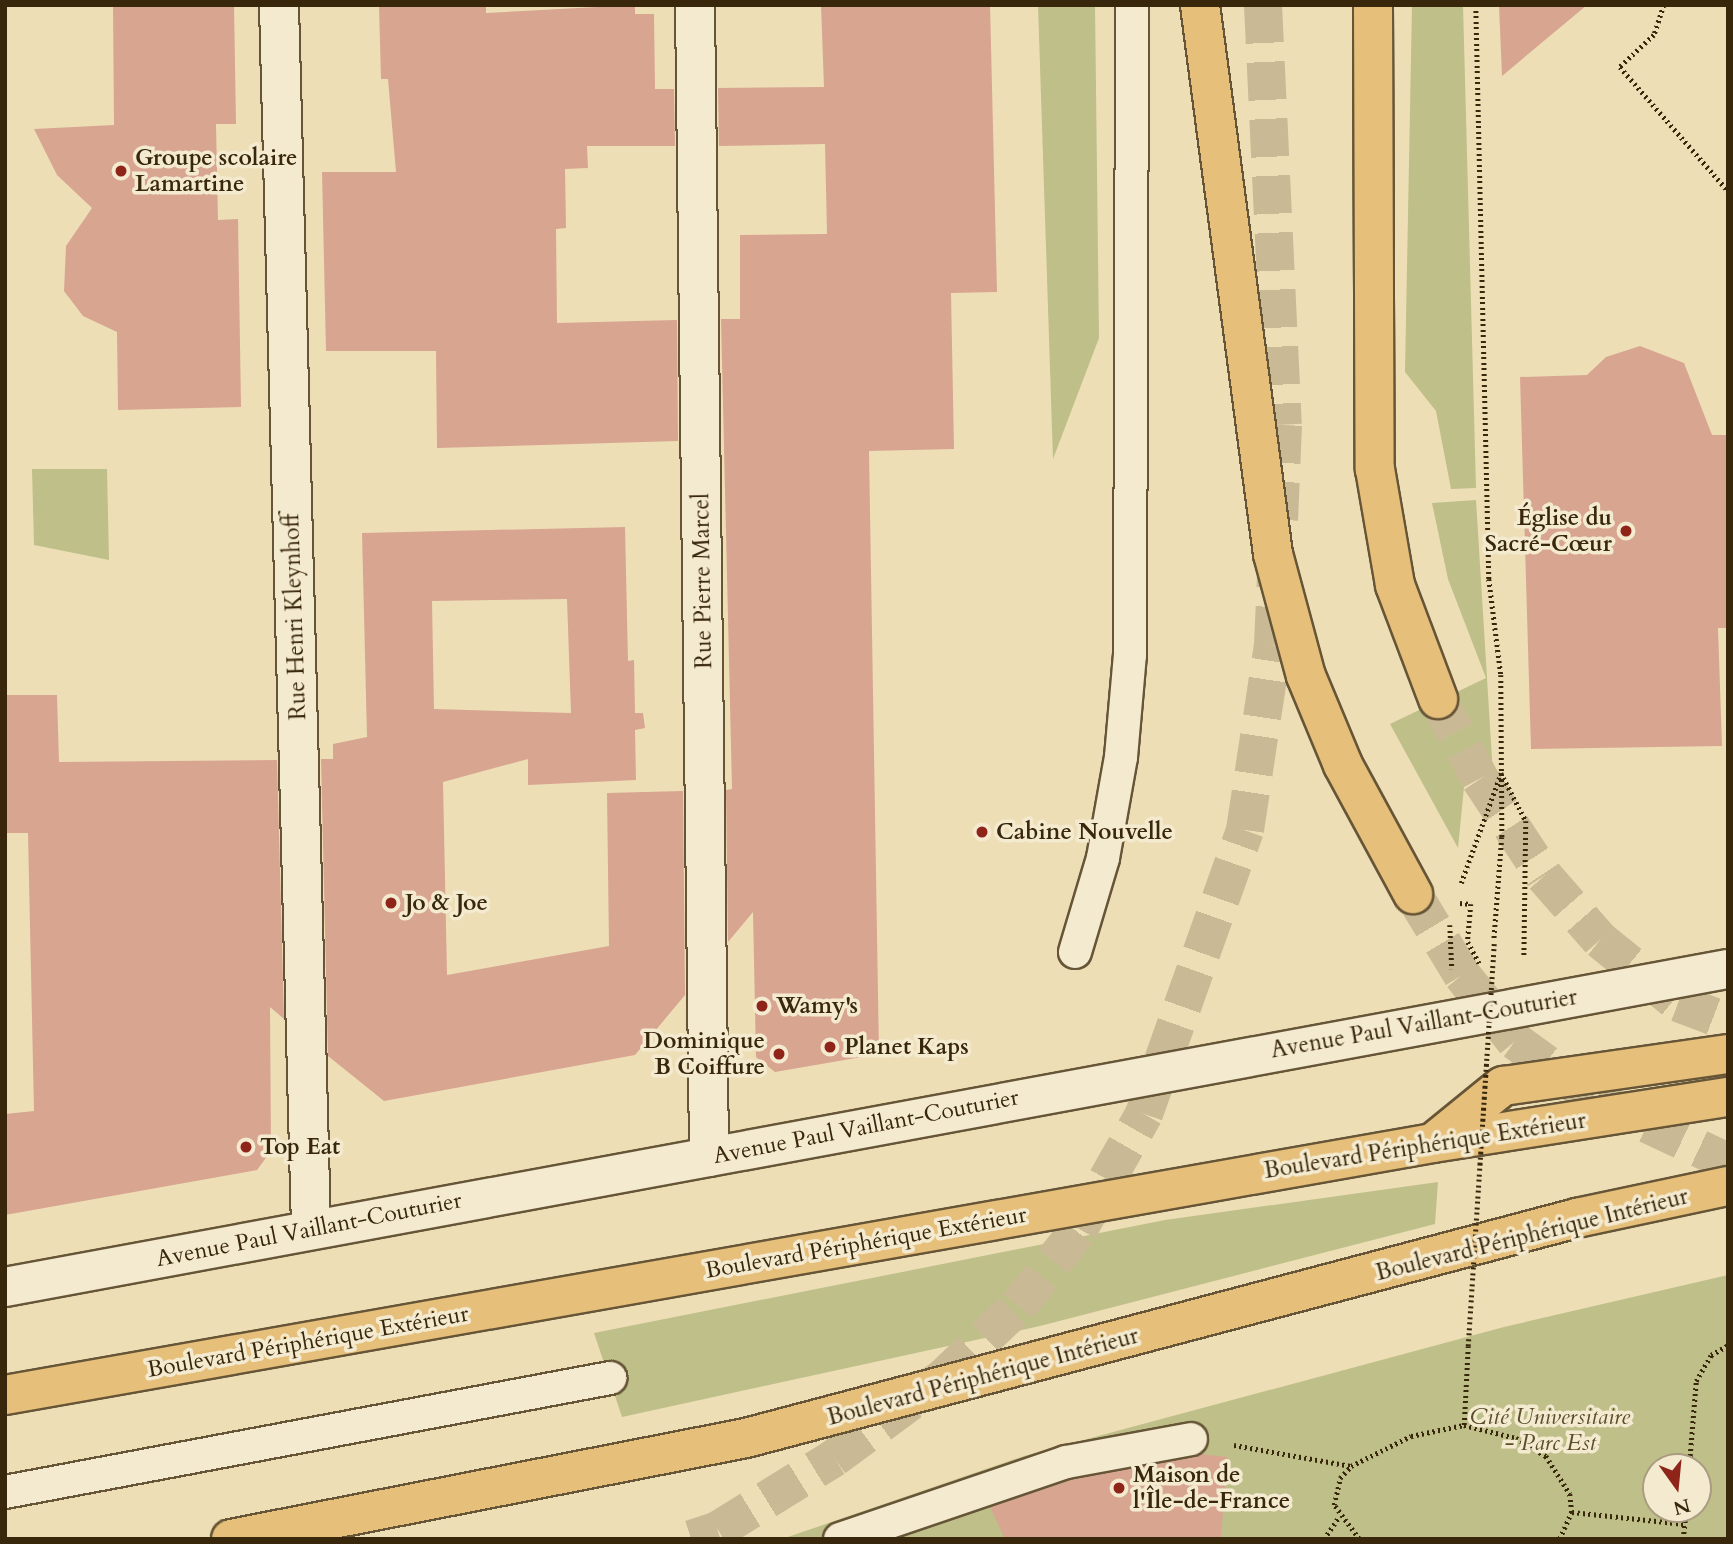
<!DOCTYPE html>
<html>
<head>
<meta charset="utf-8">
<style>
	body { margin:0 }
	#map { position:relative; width:1733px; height:1544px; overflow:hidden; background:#eddeb6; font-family:Cardo,serif }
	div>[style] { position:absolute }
	.green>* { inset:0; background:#bfbf89 }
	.building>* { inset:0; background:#d8a590 }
	.highway-tunnel>* { height:38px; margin-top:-19px; transform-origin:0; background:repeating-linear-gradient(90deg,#c9b994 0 38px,transparent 0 57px) }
	.path>* { height:4.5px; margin-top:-2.25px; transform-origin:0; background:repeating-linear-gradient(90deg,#39270b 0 2px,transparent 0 5.5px) }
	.roads { filter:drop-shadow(2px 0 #665536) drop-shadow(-2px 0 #665536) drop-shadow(0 2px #665536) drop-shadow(0 -2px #665536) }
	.lane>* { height:32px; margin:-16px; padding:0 16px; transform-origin:16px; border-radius:16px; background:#f3ead0 }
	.street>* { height:38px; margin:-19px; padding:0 19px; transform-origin:19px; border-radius:19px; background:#f3ead0 }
	.secondary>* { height:38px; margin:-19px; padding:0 19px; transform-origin:19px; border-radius:19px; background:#f3ead0 }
	.highway>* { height:38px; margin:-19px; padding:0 19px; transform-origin:19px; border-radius:19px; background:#e6bf7b }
	.path-bridge>* { height:4.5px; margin-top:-2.25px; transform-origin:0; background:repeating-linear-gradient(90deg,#39270b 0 2px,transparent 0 5.5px) }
	.dots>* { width:19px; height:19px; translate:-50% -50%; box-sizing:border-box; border:4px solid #f3ead0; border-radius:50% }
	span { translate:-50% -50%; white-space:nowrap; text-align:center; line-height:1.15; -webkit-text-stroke:7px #f3ead0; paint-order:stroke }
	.poi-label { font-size:23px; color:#39270b; font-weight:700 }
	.left { translate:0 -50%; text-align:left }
	.right { translate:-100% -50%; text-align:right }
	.street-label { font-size:23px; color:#39270b }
	.park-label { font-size:23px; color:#5a4d2a; font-style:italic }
	.frame { position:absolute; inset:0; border:7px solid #39270b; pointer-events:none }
	.north { position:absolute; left:1642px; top:1453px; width:70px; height:70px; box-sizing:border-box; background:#f3ead0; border:2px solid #a99c81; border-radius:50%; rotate:165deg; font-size:19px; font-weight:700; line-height:28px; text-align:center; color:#39270b }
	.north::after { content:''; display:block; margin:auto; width:24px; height:32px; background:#8f2418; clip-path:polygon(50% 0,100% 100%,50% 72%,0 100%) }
</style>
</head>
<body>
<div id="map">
	<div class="green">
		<i style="clip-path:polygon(1038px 5px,1095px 5px,1099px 338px,1053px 459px)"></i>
		<i style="clip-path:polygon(1412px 5px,1463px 5px,1476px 488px,1451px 489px,1436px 411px,1405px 372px)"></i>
		<i style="clip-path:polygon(32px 469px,107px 469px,109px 560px,34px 545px)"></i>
		<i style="clip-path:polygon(1476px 500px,1493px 775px,1465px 777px,1458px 848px,1390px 724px,1486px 678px,1448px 579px,1432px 503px)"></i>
		<i style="clip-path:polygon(1438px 1182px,1435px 1224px,1040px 1326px,622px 1417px,594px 1333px,1165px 1220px)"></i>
		<i style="clip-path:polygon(evenodd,1728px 1275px,1728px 1539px,782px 1539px,1024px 1456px,1504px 1327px,1728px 1275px,1656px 1467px,1698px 1467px,1698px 1509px,1656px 1509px,1656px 1467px)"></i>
	</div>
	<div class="building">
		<i style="clip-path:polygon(113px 5px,234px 5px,236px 124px,216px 124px,218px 220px,238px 219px,241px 407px,118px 410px,117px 332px,83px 316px,64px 291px,66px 246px,92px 208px,57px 175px,34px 129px,114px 125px)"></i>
		<i style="clip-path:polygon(379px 5px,486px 5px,486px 13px,635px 5px,635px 14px,654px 14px,655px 89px,674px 89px,675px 146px,587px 146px,588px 168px,565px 169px,566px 228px,556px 229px,557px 323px,677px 320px,678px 441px,437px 448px,436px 351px,326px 351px,322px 172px,396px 172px,388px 79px,381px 79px)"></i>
		<i style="clip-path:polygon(821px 5px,990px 5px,997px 292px,951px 293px,954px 449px,869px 451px,879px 1054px,775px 1072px,756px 1057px,753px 912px,728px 942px,726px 790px,732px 789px,721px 319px,740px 319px,740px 235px,827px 234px,825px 144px,719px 146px,718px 88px,824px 87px)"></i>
		<i style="clip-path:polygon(1499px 5px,1587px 5px,1502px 76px)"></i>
		<i style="clip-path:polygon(1640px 346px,1684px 363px,1712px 435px,1728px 435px,1728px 628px,1718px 628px,1722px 746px,1531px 749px,1520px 377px,1587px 375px,1606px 357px)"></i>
		<i style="clip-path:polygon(evenodd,625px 527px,628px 661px,634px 660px,635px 713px,643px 713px,645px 728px,635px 730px,636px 780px,528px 785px,528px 759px,443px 782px,447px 975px,609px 946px,607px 793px,683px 791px,685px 995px,635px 1055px,384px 1101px,328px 1056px,321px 759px,333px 759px,333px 744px,367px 737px,362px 533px,625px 527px,567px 599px,571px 713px,434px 709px,432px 601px,567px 599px)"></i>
		<i style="clip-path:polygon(5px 695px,57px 695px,59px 762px,277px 760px,284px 1019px,270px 1007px,271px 1151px,257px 1170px,5px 1215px,5px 1114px,34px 1111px,28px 833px,5px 833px)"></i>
		<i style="clip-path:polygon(1200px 1454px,1227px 1457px,1221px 1539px,1005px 1539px,990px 1507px,1071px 1480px)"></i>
	</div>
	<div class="highway-tunnel">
		<i style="left:1263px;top:5px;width:420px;rotate:87.3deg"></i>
		<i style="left:1283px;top:425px;width:95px;rotate:92.4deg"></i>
		<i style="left:1438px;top:699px;width:90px;rotate:62.3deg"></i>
		<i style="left:1480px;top:779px;width:116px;rotate:56.6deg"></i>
		<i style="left:1544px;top:876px;width:85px;rotate:48.8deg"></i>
		<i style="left:1600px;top:940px;width:100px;rotate:38.9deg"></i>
		<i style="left:1678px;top:1003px;width:53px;rotate:20.8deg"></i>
		<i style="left:1413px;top:894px;width:95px;rotate:58.8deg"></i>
		<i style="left:1462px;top:975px;width:85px;rotate:51.2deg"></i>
		<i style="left:1515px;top:1041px;width:100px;rotate:36.1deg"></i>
		<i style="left:1596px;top:1100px;width:146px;rotate:25.2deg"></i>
		<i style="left:691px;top:1539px;width:28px;rotate:-18deg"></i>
		<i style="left:718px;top:1530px;width:137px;rotate:-31.8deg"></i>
		<i style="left:834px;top:1458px;width:137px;rotate:-36.4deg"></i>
		<i style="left:944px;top:1377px;width:103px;rotate:-43.8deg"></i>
		<i style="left:1018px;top:1306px;width:98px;rotate:-51.6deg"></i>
		<i style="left:1079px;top:1229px;width:132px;rotate:-60.5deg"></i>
		<i style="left:1144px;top:1114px;width:301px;rotate:-70.4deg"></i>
		<i style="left:1245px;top:830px;width:187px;rotate:-81.4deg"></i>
		<i style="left:1273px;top:645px;width:69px;rotate:-87.5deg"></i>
	</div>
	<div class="path">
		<i style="left:1476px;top:5px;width:574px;rotate:88.7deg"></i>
		<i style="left:1489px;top:579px;width:97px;rotate:82.9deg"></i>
		<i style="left:1501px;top:675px;width:162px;rotate:89.6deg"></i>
		<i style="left:1502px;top:837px;width:103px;rotate:94.4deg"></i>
		<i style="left:1664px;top:5px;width:32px;rotate:108deg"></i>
		<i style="left:1654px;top:35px;width:47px;rotate:136.7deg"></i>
		<i style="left:1620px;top:67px;width:164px;rotate:48.9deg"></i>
		<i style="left:1461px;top:883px;width:117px;rotate:-70deg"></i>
		<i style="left:1501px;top:773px;width:54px;rotate:62.5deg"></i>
		<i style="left:1526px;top:821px;width:136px;rotate:90.8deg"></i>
		<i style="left:1460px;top:903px;width:11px;rotate:5deg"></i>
		<i style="left:1471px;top:904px;width:38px;rotate:95deg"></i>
		<i style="left:1468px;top:942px;width:26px;rotate:62deg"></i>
		<i style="left:1450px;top:925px;width:44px;rotate:87.4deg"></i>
		<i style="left:1464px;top:1425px;width:79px;rotate:-87.1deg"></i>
		<i style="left:1234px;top:1445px;width:119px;rotate:10.2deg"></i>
		<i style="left:1689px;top:1467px;width:86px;rotate:-85.3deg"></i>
		<i style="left:1696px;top:1381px;width:30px;rotate:-60deg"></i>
		<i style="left:1711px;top:1355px;width:20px;rotate:-30deg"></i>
		<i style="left:1572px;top:1512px;width:113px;rotate:6.1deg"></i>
		<i style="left:1324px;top:1539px;width:27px;rotate:-56deg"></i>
		<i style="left:1359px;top:1539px;width:42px;rotate:-126.3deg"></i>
		<i style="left:1334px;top:1505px;width:28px;rotate:-77deg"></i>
		<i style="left:1340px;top:1478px;width:16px;rotate:-47deg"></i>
		<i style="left:1351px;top:1466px;width:67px;rotate:-26.6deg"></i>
		<i style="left:1411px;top:1436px;width:54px;rotate:-11.7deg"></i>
		<i style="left:1464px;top:1425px;width:54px;rotate:14deg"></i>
		<i style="left:1516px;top:1438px;width:35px;rotate:31deg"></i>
		<i style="left:1546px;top:1456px;width:45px;rotate:57.7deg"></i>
		<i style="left:1570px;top:1494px;width:18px;rotate:84deg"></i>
		<i style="left:1572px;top:1512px;width:30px;rotate:114deg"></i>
		<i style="left:1683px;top:1539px;width:30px;rotate:-84deg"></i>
	</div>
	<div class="roads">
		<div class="lane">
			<i style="left:1075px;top:952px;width:98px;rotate:-73.4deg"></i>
			<i style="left:1103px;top:858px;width:103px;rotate:-79.9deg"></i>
			<i style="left:1121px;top:757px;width:102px;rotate:-85deg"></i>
			<i style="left:1130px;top:655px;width:650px;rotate:-89.82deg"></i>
			<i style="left:5px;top:1492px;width:616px;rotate:-10.67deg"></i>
			<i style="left:840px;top:1539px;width:239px;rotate:-18.8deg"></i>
			<i style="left:1066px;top:1462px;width:127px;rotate:-10.4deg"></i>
		</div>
		<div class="street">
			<i style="left:279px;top:5px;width:1223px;rotate:88.5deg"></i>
			<i style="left:695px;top:5px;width:1152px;rotate:89.3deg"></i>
		</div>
		<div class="secondary">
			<i style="left:5px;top:1287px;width:1752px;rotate:-10.46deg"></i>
		</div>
		<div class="highway">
			<i style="left:1200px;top:5px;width:554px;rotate:82.43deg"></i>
			<i style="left:1273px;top:554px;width:126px;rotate:74.9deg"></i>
			<i style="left:1306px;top:676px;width:96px;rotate:67.4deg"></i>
			<i style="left:1343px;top:765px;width:147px;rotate:61.5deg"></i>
			<i style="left:1373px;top:5px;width:464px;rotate:89.8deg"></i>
			<i style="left:1375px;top:469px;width:118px;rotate:80.2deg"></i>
			<i style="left:1395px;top:585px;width:122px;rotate:69.3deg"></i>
			<i style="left:1434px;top:1142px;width:89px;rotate:-39.1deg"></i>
			<i style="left:1503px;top:1086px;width:227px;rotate:-8.1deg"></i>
			<i style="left:5px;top:1395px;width:1450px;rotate:-10.01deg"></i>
			<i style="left:1433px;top:1143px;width:299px;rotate:-8.9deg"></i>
			<i style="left:231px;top:1539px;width:525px;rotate:-11.1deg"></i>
			<i style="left:746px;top:1438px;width:860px;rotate:-14.83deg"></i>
			<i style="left:1577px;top:1218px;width:154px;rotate:-12deg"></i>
		</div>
	</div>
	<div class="path-bridge">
		<i style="left:1468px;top:1346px;width:407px;rotate:-86.3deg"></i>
	</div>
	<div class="dots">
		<i style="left:121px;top:171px;background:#8f2418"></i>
		<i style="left:1626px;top:531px;background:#8f2418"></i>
		<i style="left:982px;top:832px;background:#8f2418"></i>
		<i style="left:391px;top:903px;background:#8f2418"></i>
		<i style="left:762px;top:1006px;background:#8f2418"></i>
		<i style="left:830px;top:1047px;background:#8f2418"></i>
		<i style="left:779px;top:1054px;background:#8f2418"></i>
		<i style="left:246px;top:1147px;background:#8f2418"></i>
		<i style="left:1119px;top:1488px;background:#8f2418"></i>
	</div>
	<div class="poi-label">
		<span class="left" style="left:135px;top:171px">Groupe scolaire<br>Lamartine</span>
		<span class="right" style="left:1612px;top:531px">Église du<br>Sacré-Cœur</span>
		<span class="left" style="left:996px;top:832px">Cabine Nouvelle</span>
		<span class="left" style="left:405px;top:903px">Jo &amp; Joe</span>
		<span class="left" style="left:776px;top:1006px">Wamy's</span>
		<span class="right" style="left:765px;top:1054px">Dominique<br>B Coiffure</span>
		<span class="left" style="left:844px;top:1047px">Planet Kaps</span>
		<span class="left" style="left:260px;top:1147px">Top Eat</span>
		<span class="left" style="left:1133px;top:1488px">Maison de<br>l'Île-de-France</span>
	</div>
	<div class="street-label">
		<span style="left:703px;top:581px;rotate:-91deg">Rue Pierre Marcel</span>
		<span style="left:295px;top:617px;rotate:-92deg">Rue Henri Kleynhoff</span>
		<span style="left:1424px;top:1024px;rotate:-10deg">Avenue Paul Vaillant-Couturier</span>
		<span style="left:866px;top:1127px;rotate:-11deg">Avenue Paul Vaillant-Couturier</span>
		<span style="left:1425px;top:1146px;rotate:-9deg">Boulevard Périphérique Extérieur</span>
		<span style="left:309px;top:1230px;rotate:-11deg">Avenue Paul Vaillant-Couturier</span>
		<span style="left:1532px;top:1235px;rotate:-14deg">Boulevard Périphérique Intérieur</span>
		<span style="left:866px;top:1243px;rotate:-10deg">Boulevard Périphérique Extérieur</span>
		<span style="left:308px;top:1342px;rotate:-10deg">Boulevard Périphérique Extérieur</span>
		<span style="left:983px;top:1377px;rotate:-15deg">Boulevard Périphérique Intérieur</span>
	</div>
	<div class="park-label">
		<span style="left:1550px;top:1430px">Cité Universitaire<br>- Parc Est</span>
	</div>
	<div class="frame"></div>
	<div class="north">N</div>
</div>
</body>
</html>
